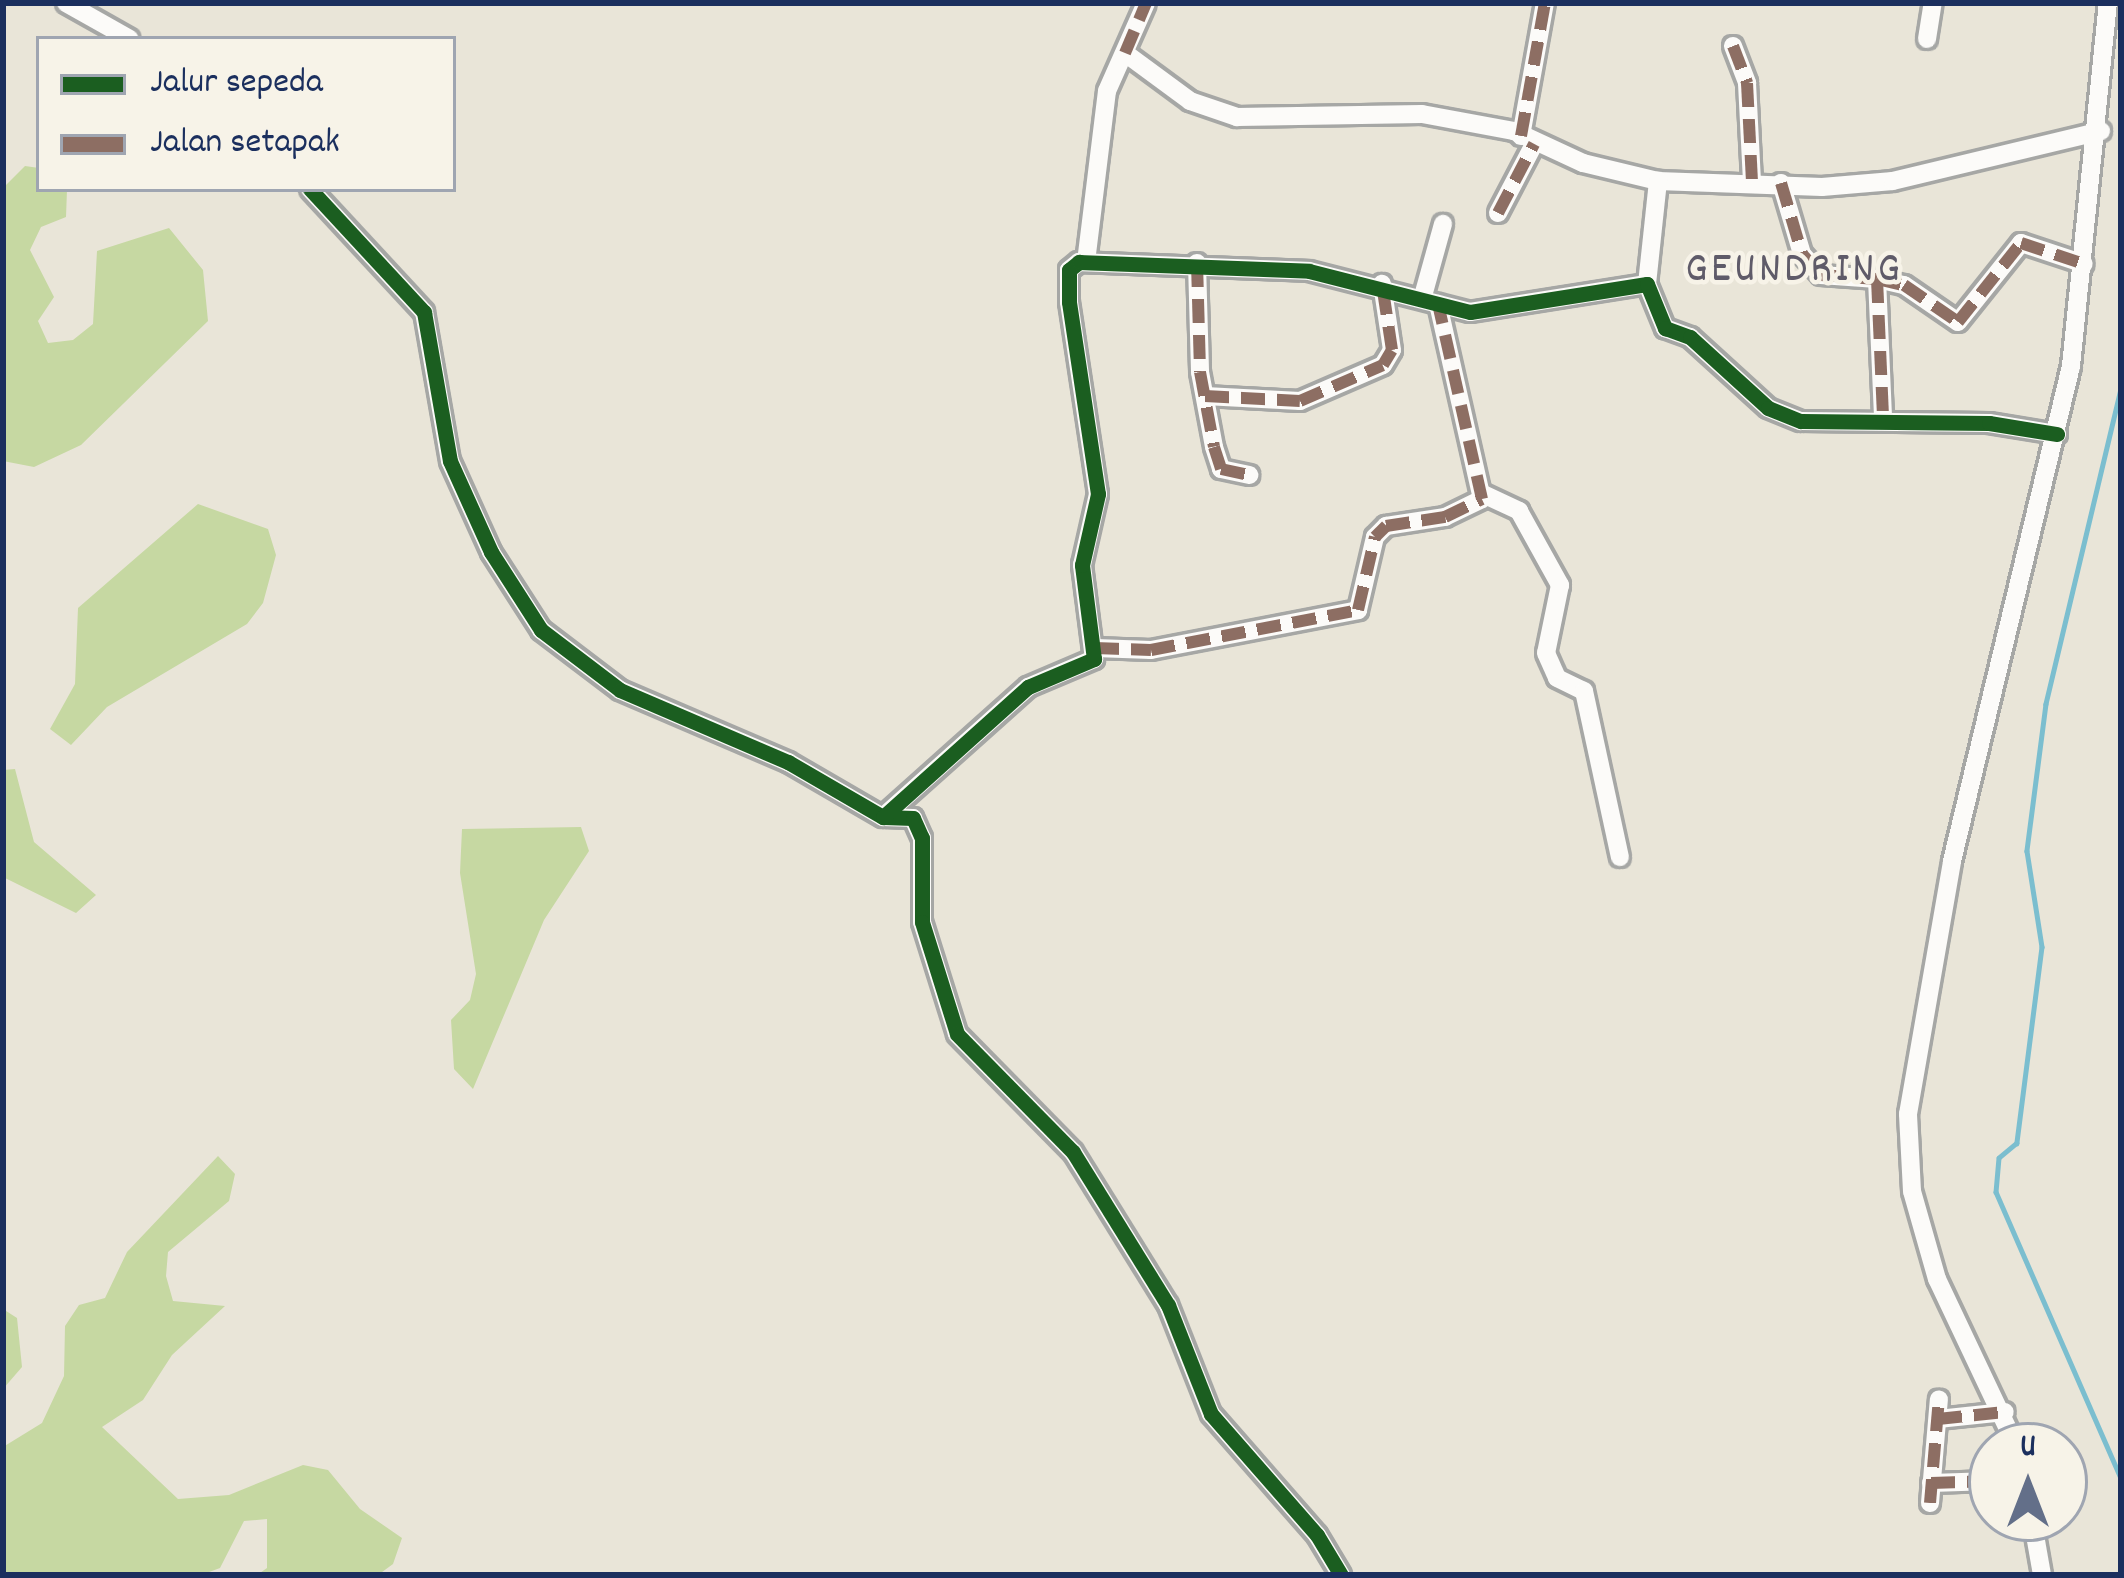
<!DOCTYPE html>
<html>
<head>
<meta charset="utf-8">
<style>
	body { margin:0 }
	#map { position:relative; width:2124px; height:1578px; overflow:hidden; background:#e9e5d8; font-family:Dekko,sans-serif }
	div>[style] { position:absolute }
	.green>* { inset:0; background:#c6d8a2 }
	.stream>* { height:4.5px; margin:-2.25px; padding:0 2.25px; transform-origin:2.25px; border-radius:2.25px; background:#7bbecf }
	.roads { filter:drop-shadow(3px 0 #a6a7a5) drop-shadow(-3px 0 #a6a7a5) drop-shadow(0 3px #a6a7a5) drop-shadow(0 -3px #a6a7a5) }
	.minor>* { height:18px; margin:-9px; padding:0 9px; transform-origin:9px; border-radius:9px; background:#fcfbf9 }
	.quiet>* { height:12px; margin-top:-6px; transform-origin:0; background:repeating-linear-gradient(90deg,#8d6e63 0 24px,transparent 0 36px) }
	.cycleway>* { height:15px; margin:-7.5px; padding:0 7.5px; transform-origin:7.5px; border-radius:7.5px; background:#1b5e20 }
	span { translate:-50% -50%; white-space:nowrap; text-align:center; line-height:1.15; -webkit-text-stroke:9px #f7f3e8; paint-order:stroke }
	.quarter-label { font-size:45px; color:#5f5b69; letter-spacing:3px }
	.frame { position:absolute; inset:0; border:6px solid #1b2f5e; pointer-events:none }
	.legend { position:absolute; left:36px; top:36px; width:420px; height:156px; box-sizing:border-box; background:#f7f3e8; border:3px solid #9fa5b1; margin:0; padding:15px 21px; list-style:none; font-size:36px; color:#1b2f5e }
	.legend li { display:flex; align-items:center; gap:24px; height:60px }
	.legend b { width:60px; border:3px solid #9fa5b1 }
	.north { position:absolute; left:1968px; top:1422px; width:120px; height:120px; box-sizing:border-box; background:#f7f3e8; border:3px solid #9fa5b1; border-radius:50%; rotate:0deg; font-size:33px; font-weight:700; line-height:48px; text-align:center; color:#1b2f5e }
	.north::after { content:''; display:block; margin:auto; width:42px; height:54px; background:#636f89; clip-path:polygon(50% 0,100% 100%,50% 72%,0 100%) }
</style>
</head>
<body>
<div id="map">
	<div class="green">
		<i style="clip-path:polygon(25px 166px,39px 168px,39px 189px,67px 190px,66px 217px,41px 227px,30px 250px,54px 297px,38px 321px,48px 343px,73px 340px,93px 324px,97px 251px,169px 228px,203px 270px,208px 321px,81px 445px,34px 467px,3px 461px,3px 188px)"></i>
		<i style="clip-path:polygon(198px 504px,268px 529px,276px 555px,263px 603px,247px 624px,107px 707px,71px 745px,50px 729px,75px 684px,78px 608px)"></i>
		<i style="clip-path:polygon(15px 769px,34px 842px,96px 895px,76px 913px,3px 877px,3px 770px)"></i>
		<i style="clip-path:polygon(581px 827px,589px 851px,544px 920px,473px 1089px,454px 1069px,451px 1020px,470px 1000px,476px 974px,460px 873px,462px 829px)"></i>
		<i style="clip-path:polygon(218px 1156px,235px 1174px,229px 1201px,168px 1252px,166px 1276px,173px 1301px,225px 1306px,172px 1355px,143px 1400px,102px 1427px,178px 1499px,229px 1495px,303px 1465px,328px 1470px,360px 1509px,402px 1538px,393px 1564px,378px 1575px,257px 1575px,267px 1568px,267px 1519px,244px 1521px,220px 1568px,201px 1575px,3px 1575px,3px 1447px,42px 1423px,64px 1376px,65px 1326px,79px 1305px,105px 1298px,127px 1252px)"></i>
		<i style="clip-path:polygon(3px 1309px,17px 1318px,22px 1367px,3px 1389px)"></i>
	</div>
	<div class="stream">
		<i style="left:2121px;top:389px;width:324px;rotate:103.4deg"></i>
		<i style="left:2046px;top:704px;width:148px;rotate:97.4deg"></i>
		<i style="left:2027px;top:851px;width:97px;rotate:81.1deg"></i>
		<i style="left:2042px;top:947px;width:198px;rotate:97.3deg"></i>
		<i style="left:2017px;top:1143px;width:23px;rotate:140deg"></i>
		<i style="left:1999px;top:1158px;width:34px;rotate:95deg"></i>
		<i style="left:1996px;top:1192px;width:312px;rotate:66.4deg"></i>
	</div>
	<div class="roads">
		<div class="minor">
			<i style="left:66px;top:3px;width:73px;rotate:29.4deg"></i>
			<i style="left:1927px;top:39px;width:36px;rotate:-81deg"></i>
			<i style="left:1733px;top:46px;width:40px;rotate:69deg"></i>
			<i style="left:1747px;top:83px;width:98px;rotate:87.1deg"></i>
			<i style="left:1125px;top:53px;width:81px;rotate:36.4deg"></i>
			<i style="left:1190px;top:101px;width:50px;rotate:18.8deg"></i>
			<i style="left:1237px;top:117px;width:185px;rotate:-0.9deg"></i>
			<i style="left:1422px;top:114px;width:94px;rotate:10.5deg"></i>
			<i style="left:1514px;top:131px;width:76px;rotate:24.9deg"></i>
			<i style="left:1583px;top:163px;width:77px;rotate:13.5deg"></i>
			<i style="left:1658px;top:181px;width:164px;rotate:2.1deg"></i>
			<i style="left:1822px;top:187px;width:71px;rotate:-4.8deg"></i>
			<i style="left:1893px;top:181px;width:214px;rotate:-13.5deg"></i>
			<i style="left:1521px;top:136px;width:135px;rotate:-79.8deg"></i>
			<i style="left:1781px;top:183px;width:74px;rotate:73.5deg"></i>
			<i style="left:1802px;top:254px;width:28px;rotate:48deg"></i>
			<i style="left:1821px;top:275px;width:56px;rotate:4.1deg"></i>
			<i style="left:1877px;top:279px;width:139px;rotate:87.5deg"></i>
			<i style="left:310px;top:189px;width:168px;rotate:47.2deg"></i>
			<i style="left:424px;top:312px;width:151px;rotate:80.1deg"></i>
			<i style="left:450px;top:461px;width:100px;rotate:65.7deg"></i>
			<i style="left:491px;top:552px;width:93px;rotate:57.3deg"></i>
			<i style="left:541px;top:630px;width:99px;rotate:37.2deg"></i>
			<i style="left:620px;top:690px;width:183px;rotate:23.2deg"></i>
			<i style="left:788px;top:762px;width:110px;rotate:30.1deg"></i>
			<i style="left:883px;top:817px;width:30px;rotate:2deg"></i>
			<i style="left:913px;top:818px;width:22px;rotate:66deg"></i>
			<i style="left:922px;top:838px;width:84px;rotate:90deg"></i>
			<i style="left:922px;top:922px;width:117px;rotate:72.6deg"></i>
			<i style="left:957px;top:1034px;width:165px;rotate:45.5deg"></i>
			<i style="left:1073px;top:1152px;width:180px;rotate:58.2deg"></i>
			<i style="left:1168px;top:1305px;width:117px;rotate:68.5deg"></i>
			<i style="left:1211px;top:1414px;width:161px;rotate:48.8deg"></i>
			<i style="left:1317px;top:1535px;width:47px;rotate:59deg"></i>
			<i style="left:1498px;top:213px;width:78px;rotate:-62.4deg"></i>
			<i style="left:1086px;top:262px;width:172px;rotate:-83deg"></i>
			<i style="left:1107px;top:91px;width:96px;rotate:-66.1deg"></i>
			<i style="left:1197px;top:263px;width:109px;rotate:88.4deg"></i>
			<i style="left:1200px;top:372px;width:76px;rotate:79.4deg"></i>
			<i style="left:1214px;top:447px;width:23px;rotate:72deg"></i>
			<i style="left:1221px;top:469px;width:29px;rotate:12deg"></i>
			<i style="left:1877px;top:279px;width:28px;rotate:13deg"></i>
			<i style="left:1904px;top:285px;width:65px;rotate:34.4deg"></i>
			<i style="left:1958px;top:322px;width:101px;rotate:-51.4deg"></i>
			<i style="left:2021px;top:243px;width:66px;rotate:18.4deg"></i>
			<i style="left:1647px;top:284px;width:104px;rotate:-83.9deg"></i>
			<i style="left:1423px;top:296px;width:75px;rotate:-74.5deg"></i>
			<i style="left:1205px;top:396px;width:95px;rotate:3deg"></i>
			<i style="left:1300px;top:401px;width:90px;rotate:-23.4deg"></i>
			<i style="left:1383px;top:365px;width:17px;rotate:-59deg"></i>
			<i style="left:1392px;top:350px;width:67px;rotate:-98.6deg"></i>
			<i style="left:1483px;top:494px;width:40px;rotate:25deg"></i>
			<i style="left:1519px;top:511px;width:85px;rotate:61deg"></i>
			<i style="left:1560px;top:585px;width:69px;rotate:101.6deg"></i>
			<i style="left:1546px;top:653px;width:27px;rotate:66deg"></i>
			<i style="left:1557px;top:678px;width:30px;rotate:26deg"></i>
			<i style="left:1584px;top:691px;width:170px;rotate:77.8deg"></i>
			<i style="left:1095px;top:648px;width:56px;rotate:2deg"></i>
			<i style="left:1151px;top:650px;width:211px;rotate:-10.9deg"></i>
			<i style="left:1358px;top:610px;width:75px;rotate:-76.9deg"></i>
			<i style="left:1375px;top:537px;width:16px;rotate:-45deg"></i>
			<i style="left:1386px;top:526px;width:60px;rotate:-8.7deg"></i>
			<i style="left:1445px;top:517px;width:41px;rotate:-25.9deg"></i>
			<i style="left:1482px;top:499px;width:200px;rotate:-102.7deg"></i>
			<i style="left:885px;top:815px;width:192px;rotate:-41.8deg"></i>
			<i style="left:1028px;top:687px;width:72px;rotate:-23deg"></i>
			<i style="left:1094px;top:659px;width:95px;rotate:-97.3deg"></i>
			<i style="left:1082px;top:565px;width:73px;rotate:-77.3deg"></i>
			<i style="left:1098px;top:494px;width:194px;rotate:-98.6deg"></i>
			<i style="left:1069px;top:302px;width:32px;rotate:-90deg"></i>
			<i style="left:1069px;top:270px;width:13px;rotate:-39deg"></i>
			<i style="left:1079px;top:262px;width:230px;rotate:2.2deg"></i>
			<i style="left:1309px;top:271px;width:166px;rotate:14.3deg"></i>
			<i style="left:1470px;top:312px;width:179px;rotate:-9deg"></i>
			<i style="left:1647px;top:284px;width:48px;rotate:67.8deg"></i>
			<i style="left:1665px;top:328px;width:27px;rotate:20deg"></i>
			<i style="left:1690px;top:337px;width:105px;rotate:42.3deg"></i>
			<i style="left:1768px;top:408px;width:35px;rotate:22deg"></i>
			<i style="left:1801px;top:421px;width:188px;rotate:0.6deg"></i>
			<i style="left:1989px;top:423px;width:69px;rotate:9.2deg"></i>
			<i style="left:1938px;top:1419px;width:67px;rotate:-6deg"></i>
			<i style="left:2016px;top:1446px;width:185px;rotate:-115.3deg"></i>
			<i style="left:1937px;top:1279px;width:91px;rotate:-105.9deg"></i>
			<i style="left:1912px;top:1191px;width:77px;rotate:-93deg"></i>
			<i style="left:1908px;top:1114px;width:257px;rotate:-80.1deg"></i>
			<i style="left:1952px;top:861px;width:509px;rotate:-76.48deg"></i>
			<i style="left:2071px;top:366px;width:365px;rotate:-84.2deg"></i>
			<i style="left:1931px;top:1483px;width:61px;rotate:-1.9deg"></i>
			<i style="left:1930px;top:1503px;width:104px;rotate:-85.1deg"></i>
			<i style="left:2032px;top:1518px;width:58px;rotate:80deg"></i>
		</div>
	</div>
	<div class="quiet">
		<i style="left:1733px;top:46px;width:40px;rotate:69deg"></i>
		<i style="left:1747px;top:83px;width:98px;rotate:87.1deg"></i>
		<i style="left:1125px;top:53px;width:54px;rotate:-67.2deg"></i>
		<i style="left:1521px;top:136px;width:135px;rotate:-79.8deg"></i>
		<i style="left:1781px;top:183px;width:74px;rotate:73.5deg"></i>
		<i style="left:1802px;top:254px;width:28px;rotate:48deg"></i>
		<i style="left:1821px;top:275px;width:56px;rotate:4.1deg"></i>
		<i style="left:1877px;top:279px;width:139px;rotate:87.5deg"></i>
		<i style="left:1498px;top:213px;width:78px;rotate:-62.4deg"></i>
		<i style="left:1197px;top:263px;width:109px;rotate:88.4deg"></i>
		<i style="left:1200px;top:372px;width:76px;rotate:79.4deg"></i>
		<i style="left:1214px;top:447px;width:23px;rotate:72deg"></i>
		<i style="left:1221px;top:469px;width:29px;rotate:12deg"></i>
		<i style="left:1877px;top:279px;width:28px;rotate:13deg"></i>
		<i style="left:1904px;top:285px;width:65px;rotate:34.4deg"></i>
		<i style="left:1958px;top:322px;width:101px;rotate:-51.4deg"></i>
		<i style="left:2021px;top:243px;width:66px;rotate:18.4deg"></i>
		<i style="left:1205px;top:396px;width:95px;rotate:3deg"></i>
		<i style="left:1300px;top:401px;width:90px;rotate:-23.4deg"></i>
		<i style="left:1383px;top:365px;width:17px;rotate:-59deg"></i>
		<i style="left:1392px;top:350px;width:67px;rotate:-98.6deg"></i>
		<i style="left:1095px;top:648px;width:56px;rotate:2deg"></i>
		<i style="left:1151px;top:650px;width:211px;rotate:-10.9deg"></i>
		<i style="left:1358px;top:610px;width:75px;rotate:-76.9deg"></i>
		<i style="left:1375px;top:537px;width:16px;rotate:-45deg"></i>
		<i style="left:1386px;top:526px;width:60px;rotate:-8.7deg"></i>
		<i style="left:1445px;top:517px;width:41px;rotate:-25.9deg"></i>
		<i style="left:1482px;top:499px;width:200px;rotate:-102.7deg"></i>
		<i style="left:1938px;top:1419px;width:67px;rotate:-6deg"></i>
		<i style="left:1931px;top:1483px;width:61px;rotate:-1.9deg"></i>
		<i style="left:1930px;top:1503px;width:104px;rotate:-85.1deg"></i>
	</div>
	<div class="cycleway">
		<i style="left:310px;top:189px;width:168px;rotate:47.2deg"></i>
		<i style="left:424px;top:312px;width:151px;rotate:80.1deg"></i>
		<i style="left:450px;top:461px;width:100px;rotate:65.7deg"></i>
		<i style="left:491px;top:552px;width:93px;rotate:57.3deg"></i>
		<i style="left:541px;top:630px;width:99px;rotate:37.2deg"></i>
		<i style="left:620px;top:690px;width:183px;rotate:23.2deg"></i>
		<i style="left:788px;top:762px;width:110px;rotate:30.1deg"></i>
		<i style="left:883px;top:817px;width:30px;rotate:2deg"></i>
		<i style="left:913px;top:818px;width:22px;rotate:66deg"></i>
		<i style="left:922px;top:838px;width:84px;rotate:90deg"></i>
		<i style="left:922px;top:922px;width:117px;rotate:72.6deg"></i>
		<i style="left:957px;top:1034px;width:165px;rotate:45.5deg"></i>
		<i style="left:1073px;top:1152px;width:180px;rotate:58.2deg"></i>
		<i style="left:1168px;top:1305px;width:117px;rotate:68.5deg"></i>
		<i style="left:1211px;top:1414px;width:161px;rotate:48.8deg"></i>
		<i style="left:1317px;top:1535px;width:47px;rotate:59deg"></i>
		<i style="left:883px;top:817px;width:195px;rotate:-41.9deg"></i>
		<i style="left:1028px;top:687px;width:72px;rotate:-23deg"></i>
		<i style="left:1094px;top:659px;width:95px;rotate:-97.3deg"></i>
		<i style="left:1082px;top:565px;width:73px;rotate:-77.3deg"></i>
		<i style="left:1098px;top:494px;width:194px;rotate:-98.6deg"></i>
		<i style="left:1069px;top:302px;width:32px;rotate:-90deg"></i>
		<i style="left:1069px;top:270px;width:13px;rotate:-39deg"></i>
		<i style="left:1079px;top:262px;width:230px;rotate:2.2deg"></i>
		<i style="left:1309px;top:271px;width:166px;rotate:14.3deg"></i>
		<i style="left:1470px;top:312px;width:179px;rotate:-9deg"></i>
		<i style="left:1647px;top:284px;width:48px;rotate:67.8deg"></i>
		<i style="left:1665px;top:328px;width:27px;rotate:20deg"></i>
		<i style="left:1690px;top:337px;width:105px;rotate:42.3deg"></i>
		<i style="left:1768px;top:408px;width:35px;rotate:22deg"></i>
		<i style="left:1801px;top:421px;width:188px;rotate:0.6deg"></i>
		<i style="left:1989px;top:423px;width:69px;rotate:9.2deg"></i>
	</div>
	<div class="quarter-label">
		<span style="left:1794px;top:272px">GEUNDRING</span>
	</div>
	<div class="frame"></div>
	<ul class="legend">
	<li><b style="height:15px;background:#1b5e20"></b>Jalur sepeda</li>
	<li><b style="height:15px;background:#8d6e63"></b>Jalan setapak</li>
	</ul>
	<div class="north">U</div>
</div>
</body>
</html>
